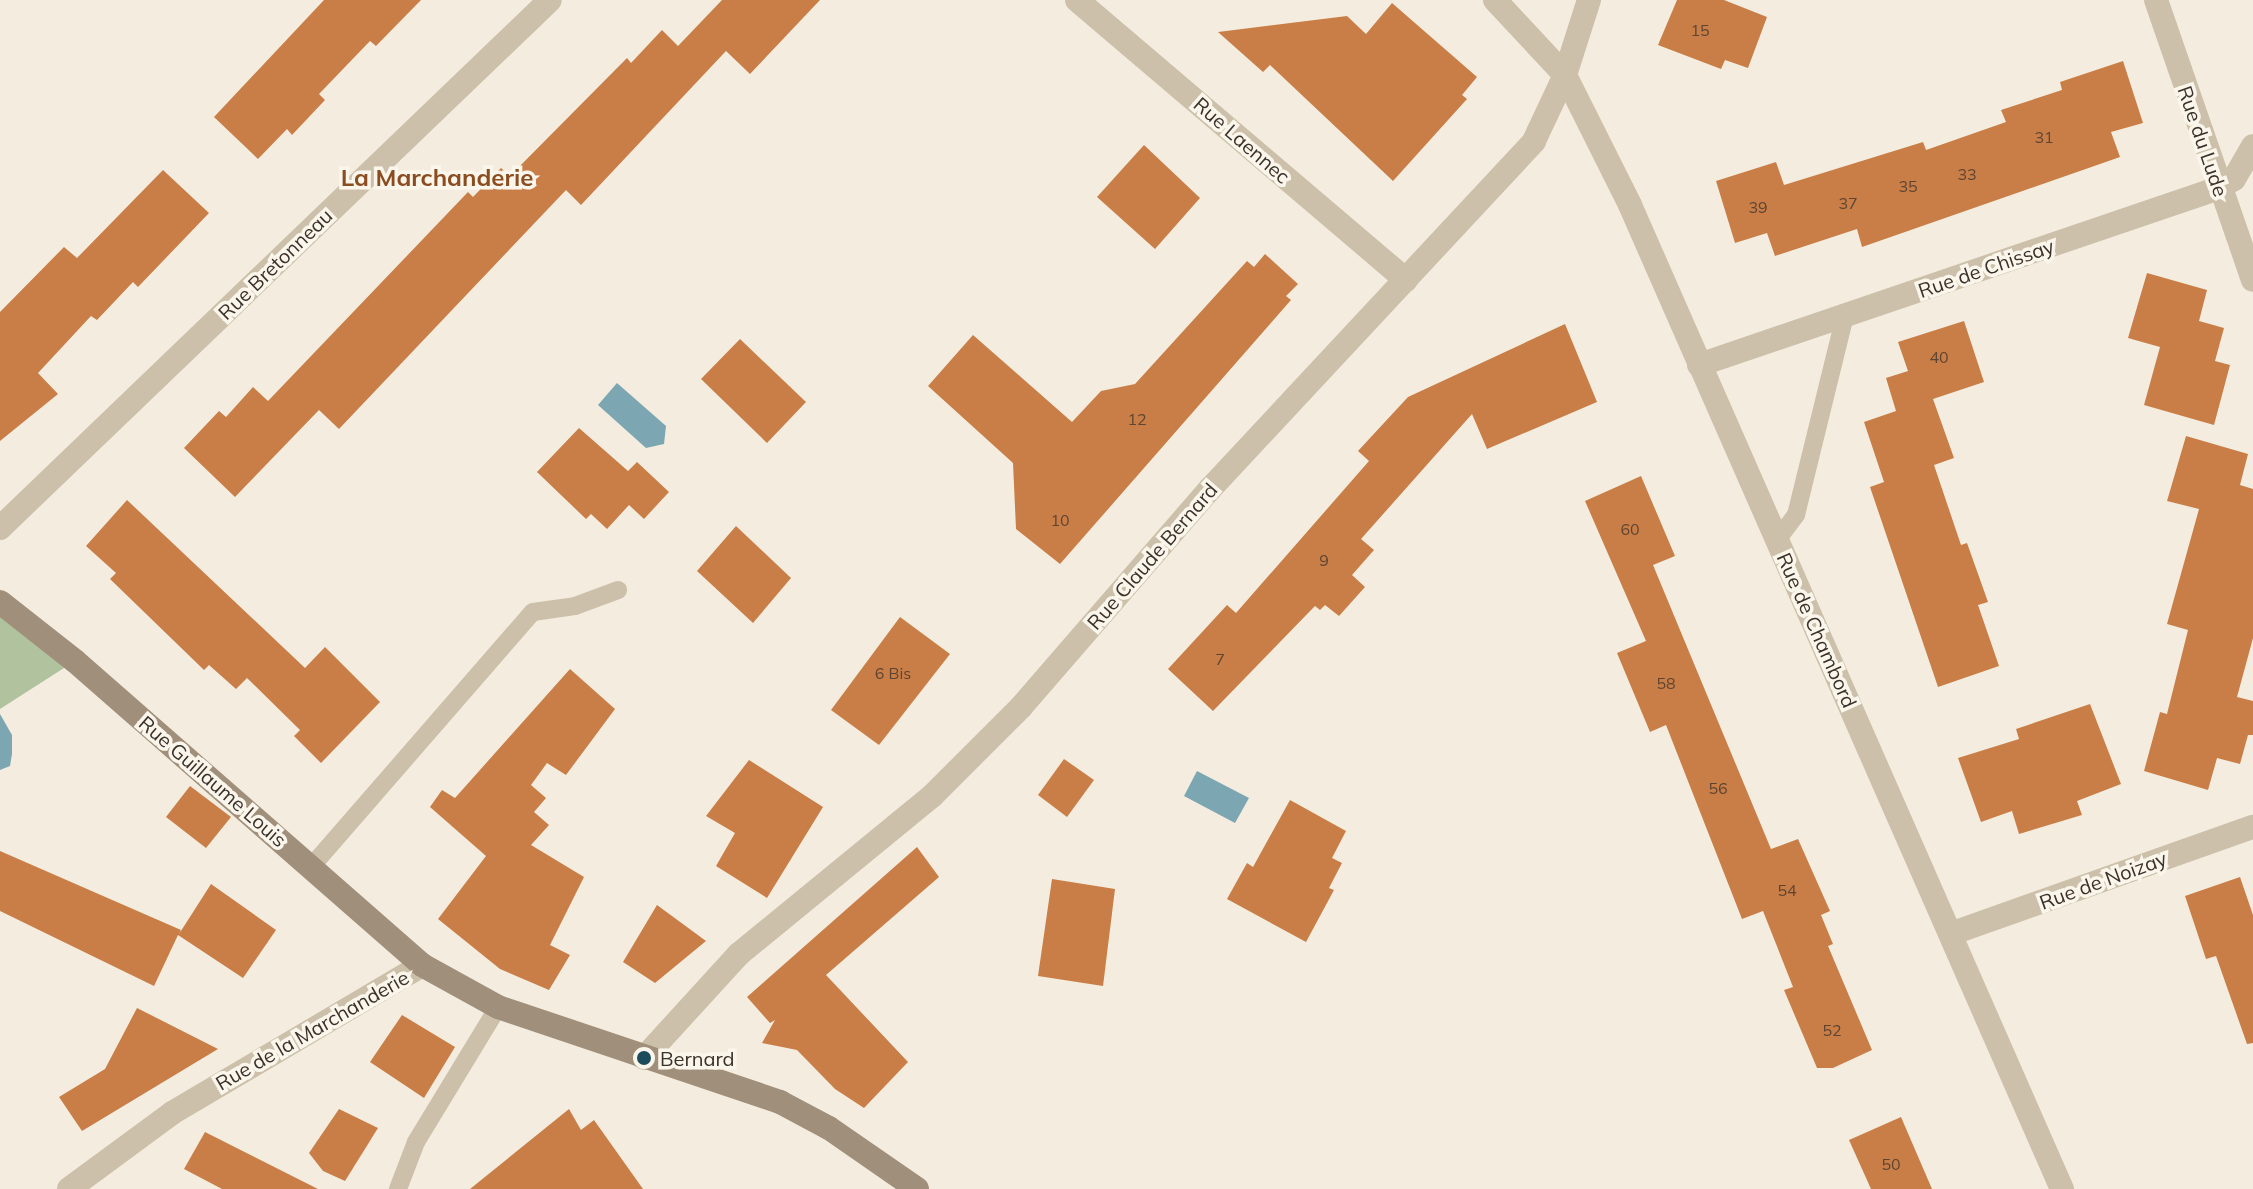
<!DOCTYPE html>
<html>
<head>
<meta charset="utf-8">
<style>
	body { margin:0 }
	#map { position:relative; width:2253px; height:1189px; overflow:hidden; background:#f4eddf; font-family:Mulish,sans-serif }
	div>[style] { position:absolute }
	.green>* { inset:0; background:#b0c39e }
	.water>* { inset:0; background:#7ca6b2 }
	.building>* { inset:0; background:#c97e47 }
	.lane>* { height:18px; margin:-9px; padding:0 9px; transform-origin:9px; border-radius:9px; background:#ccc0aa }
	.street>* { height:24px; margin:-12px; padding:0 12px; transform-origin:12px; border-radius:12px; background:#ccc0aa }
	.secondary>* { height:24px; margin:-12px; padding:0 12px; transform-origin:12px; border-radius:12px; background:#a08f7b }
	.dots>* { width:22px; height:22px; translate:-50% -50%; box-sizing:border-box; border:4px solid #fbf6eb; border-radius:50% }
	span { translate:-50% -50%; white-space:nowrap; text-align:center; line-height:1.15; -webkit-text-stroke:7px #fbf6eb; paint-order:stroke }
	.number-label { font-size:16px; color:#5e4431 }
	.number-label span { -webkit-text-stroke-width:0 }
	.street-label { font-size:20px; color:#3a312a }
	.poi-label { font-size:20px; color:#3a312a }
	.left { translate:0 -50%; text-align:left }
	.quarter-label { font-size:24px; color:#8b4d20; font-weight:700 }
</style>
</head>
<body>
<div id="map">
	<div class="green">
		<i style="clip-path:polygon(0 602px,75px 661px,0 709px)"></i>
	</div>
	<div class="water">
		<i style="clip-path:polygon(617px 383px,666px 426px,664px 444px,646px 448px,598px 405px)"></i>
		<i style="clip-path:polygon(0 714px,12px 735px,12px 754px,10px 766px,0 770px)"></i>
		<i style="clip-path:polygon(1197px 771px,1249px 798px,1235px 823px,1184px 796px)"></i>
	</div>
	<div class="building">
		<i style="clip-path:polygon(324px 0,421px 0,376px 46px,370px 41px,319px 94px,325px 100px,292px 135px,287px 129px,258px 159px,214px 117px)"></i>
		<i style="clip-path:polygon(722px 0,820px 0,750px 74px,726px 51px,581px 205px,566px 190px,339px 429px,319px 410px,235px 497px,184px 448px,219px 411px,226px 417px,253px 387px,268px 401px,468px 192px,473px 197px,501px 168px,510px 176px,627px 58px,631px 63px,662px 30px,678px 46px)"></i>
		<i style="clip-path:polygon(1677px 0,1724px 0,1767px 17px,1748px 68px,1725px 60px,1721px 69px,1658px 45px)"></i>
		<i style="clip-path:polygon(1392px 3px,1477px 77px,1462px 95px,1467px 99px,1393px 181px,1270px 65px,1263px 72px,1218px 32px,1347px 16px,1366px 34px)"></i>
		<i style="clip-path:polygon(2123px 61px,2143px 123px,2111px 132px,2120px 157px,1862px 247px,1857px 229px,1775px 256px,1767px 233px,1735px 243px,1716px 181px,1776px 162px,1784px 185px,1923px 142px,1926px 150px,2006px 122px,2001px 110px,2062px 90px,2060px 82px)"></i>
		<i style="clip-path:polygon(1144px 145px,1200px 198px,1155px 249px,1097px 197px)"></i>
		<i style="clip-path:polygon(163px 170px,209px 213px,138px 287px,133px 282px,97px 320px,91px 316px,38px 373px,58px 394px,0 441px,0 312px,64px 247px,77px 258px)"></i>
		<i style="clip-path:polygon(1265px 254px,1298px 284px,1286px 296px,1291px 300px,1060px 564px,1016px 529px,1013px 463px,928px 386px,973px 335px,1072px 422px,1101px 391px,1135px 384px,1247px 261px,1254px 267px)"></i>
		<i style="clip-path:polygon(2147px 273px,2207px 290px,2199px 321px,2224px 328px,2215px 361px,2230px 365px,2214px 425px,2144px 405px,2160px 347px,2128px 338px)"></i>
		<i style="clip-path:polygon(1964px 321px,1984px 382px,1933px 399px,1954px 458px,1934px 465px,1961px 545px,1967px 543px,1988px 602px,1978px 605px,1999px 666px,1938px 687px,1870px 487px,1884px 482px,1864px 422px,1896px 411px,1886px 378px,1908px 371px,1898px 342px)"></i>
		<i style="clip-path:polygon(1565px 324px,1597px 402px,1487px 449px,1472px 414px,1361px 539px,1374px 550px,1352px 575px,1365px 587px,1339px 616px,1325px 605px,1320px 610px,1315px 606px,1213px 711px,1168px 669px,1227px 605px,1236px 613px,1369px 461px,1358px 451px,1408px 397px)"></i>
		<i style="clip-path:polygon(740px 339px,806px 402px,767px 443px,701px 379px)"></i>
		<i style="clip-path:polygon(579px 428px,628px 471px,637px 462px,669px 492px,644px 519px,629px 505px,607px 529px,591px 514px,586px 519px,537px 472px)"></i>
		<i style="clip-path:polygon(2186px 436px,2248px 454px,2240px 485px,2253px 489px,2253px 638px,2237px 697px,2253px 701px,2253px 735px,2248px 735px,2240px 764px,2217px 758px,2208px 790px,2144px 771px,2160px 712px,2167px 714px,2188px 630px,2167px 624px,2199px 509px,2167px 501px)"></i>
		<i style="clip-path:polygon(1641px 476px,1675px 556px,1653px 565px,1771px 849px,1798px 839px,1830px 911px,1821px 915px,1833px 944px,1828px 946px,1872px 1050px,1833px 1068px,1817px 1068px,1784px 990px,1793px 987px,1763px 911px,1742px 919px,1666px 725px,1650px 732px,1617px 653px,1646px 641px,1585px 501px)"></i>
		<i style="clip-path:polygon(127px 500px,305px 668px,325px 647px,380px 702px,321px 763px,294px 736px,300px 730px,247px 678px,236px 689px,209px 665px,204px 670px,110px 579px,116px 573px,86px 546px)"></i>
		<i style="clip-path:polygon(736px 526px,791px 578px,753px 623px,697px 571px)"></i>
		<i style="clip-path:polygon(900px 617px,950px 654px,879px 745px,831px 710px)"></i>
		<i style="clip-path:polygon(570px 669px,615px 709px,566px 775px,547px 763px,531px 785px,546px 798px,534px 812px,549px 825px,531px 845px,584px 877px,550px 945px,570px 955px,549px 990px,500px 969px,438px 919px,486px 856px,430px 807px,442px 790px,455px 798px)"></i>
		<i style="clip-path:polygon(2090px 704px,2121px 784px,2077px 801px,2082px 815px,2019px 834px,2012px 811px,1981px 822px,1958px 758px,2019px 739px,2016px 729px)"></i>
		<i style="clip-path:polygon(1064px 759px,1094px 780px,1067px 817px,1038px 795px)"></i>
		<i style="clip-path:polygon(749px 760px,823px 807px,767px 898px,716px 866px,735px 833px,706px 816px)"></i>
		<i style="clip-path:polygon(190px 786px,231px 817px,206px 848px,166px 817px)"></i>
		<i style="clip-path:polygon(1290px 800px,1346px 831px,1332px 858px,1342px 863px,1329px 888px,1334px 890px,1306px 942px,1227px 899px,1247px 863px,1253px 867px)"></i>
		<i style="clip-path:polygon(917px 847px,939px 877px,826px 975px,908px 1062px,864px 1108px,835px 1089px,797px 1050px,762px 1043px,775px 1020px,770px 1023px,747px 997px)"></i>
		<i style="clip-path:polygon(0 851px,181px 930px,179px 934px,211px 884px,276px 930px,243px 978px,178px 935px,154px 986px,0 911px)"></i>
		<i style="clip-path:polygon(2240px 877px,2253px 915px,2253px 1043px,2247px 1044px,2216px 956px,2206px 959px,2185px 896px)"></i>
		<i style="clip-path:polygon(1052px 879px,1115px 889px,1103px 986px,1038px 976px)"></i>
		<i style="clip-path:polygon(657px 905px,706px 941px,655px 983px,623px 962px)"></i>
		<i style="clip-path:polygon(137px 1008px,218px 1049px,82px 1131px,59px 1097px,105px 1069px)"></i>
		<i style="clip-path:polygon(402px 1015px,455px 1047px,424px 1098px,370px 1062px)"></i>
		<i style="clip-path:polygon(339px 1109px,378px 1128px,345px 1181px,323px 1171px,309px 1153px)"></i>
		<i style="clip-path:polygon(569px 1109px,581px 1130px,594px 1120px,643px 1189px,470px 1189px)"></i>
		<i style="clip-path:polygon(1901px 1117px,1932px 1189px,1871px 1189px,1849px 1140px)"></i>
		<i style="clip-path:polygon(205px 1132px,318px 1189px,222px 1189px,184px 1169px)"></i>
	</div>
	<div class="lane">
		<i style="left:1777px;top:540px;width:31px;rotate:-53deg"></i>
		<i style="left:1796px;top:515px;width:205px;rotate:-76.2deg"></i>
		<i style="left:311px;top:867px;width:338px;rotate:-49deg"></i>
		<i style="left:533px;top:612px;width:42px;rotate:-8.1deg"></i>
		<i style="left:575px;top:606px;width:46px;rotate:-20.4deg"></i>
		<i style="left:398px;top:1189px;width:50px;rotate:-69deg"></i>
		<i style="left:416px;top:1142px;width:158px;rotate:-58.7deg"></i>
	</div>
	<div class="street">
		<i style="left:1077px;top:0;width:432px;rotate:40.4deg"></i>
		<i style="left:1495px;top:0;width:103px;rotate:47deg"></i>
		<i style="left:1565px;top:75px;width:145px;rotate:63.4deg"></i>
		<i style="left:1630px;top:205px;width:1075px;rotate:66.3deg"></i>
		<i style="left:2156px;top:0;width:296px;rotate:70.9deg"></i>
		<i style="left:1699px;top:365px;width:549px;rotate:-18.8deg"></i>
		<i style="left:2219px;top:188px;width:17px;rotate:-31deg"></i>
		<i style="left:2234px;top:179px;width:38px;rotate:-60deg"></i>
		<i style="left:0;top:528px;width:762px;rotate:-43.83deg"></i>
		<i style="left:1953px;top:933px;width:318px;rotate:-19.5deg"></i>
		<i style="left:644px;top:1058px;width:141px;rotate:-47.6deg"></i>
		<i style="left:739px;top:954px;width:249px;rotate:-39.3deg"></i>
		<i style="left:932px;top:796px;width:126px;rotate:-45deg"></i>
		<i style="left:1021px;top:707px;width:289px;rotate:-49.1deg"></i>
		<i style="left:1210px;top:489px;width:475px;rotate:-47deg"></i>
		<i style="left:1534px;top:141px;width:73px;rotate:-64.8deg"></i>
		<i style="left:1565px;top:75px;width:79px;rotate:-72.3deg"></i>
		<i style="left:69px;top:1189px;width:128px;rotate:-36.4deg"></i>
		<i style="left:172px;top:1113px;width:291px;rotate:-30.6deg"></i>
	</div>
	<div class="secondary">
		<i style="left:0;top:602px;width:95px;rotate:38.2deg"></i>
		<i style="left:75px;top:661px;width:461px;rotate:41.2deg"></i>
		<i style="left:422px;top:965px;width:87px;rotate:28.9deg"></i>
		<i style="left:498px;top:1007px;width:298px;rotate:18.6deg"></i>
		<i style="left:780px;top:1102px;width:55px;rotate:28deg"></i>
		<i style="left:829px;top:1128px;width:107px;rotate:34.7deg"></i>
	</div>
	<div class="dots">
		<i style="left:644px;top:1058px;background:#1d4d5d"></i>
	</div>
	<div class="number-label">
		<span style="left:1700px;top:30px">15</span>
		<span style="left:2044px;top:137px">31</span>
		<span style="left:1967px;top:174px">33</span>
		<span style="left:1908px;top:186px">35</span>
		<span style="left:1848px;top:203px">37</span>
		<span style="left:1758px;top:207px">39</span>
		<span style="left:1939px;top:357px">40</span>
		<span style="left:1137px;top:419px">12</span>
		<span style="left:1060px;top:520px">10</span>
		<span style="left:1630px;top:529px">60</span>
		<span style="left:1324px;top:560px">9</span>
		<span style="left:1220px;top:659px">7</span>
		<span style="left:893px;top:673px">6 Bis</span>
		<span style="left:1666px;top:683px">58</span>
		<span style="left:1718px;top:788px">56</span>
		<span style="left:1787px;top:890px">54</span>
		<span style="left:1832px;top:1030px">52</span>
		<span style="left:1891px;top:1164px">50</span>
	</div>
	<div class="street-label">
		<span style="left:1242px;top:140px;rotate:41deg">Rue Laennec</span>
		<span style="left:2203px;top:141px;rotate:71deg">Rue du Lude</span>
		<span style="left:275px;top:264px;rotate:-44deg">Rue Bretonneau</span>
		<span style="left:1986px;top:268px;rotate:-19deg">Rue de Chissay</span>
		<span style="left:1152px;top:556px;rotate:-49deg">Rue Claude Bernard</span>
		<span style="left:1817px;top:630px;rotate:66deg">Rue de Chambord</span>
		<span style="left:213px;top:781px;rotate:41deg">Rue Guillaume Louis</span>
		<span style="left:2103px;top:880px;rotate:-20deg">Rue de Noizay</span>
		<span style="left:312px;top:1030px;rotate:-30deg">Rue de la Marchanderie</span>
	</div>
	<div class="poi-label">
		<span class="left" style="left:660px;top:1058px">Bernard</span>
	</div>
	<div class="quarter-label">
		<span style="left:437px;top:178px">La Marchanderie</span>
	</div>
</div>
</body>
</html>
